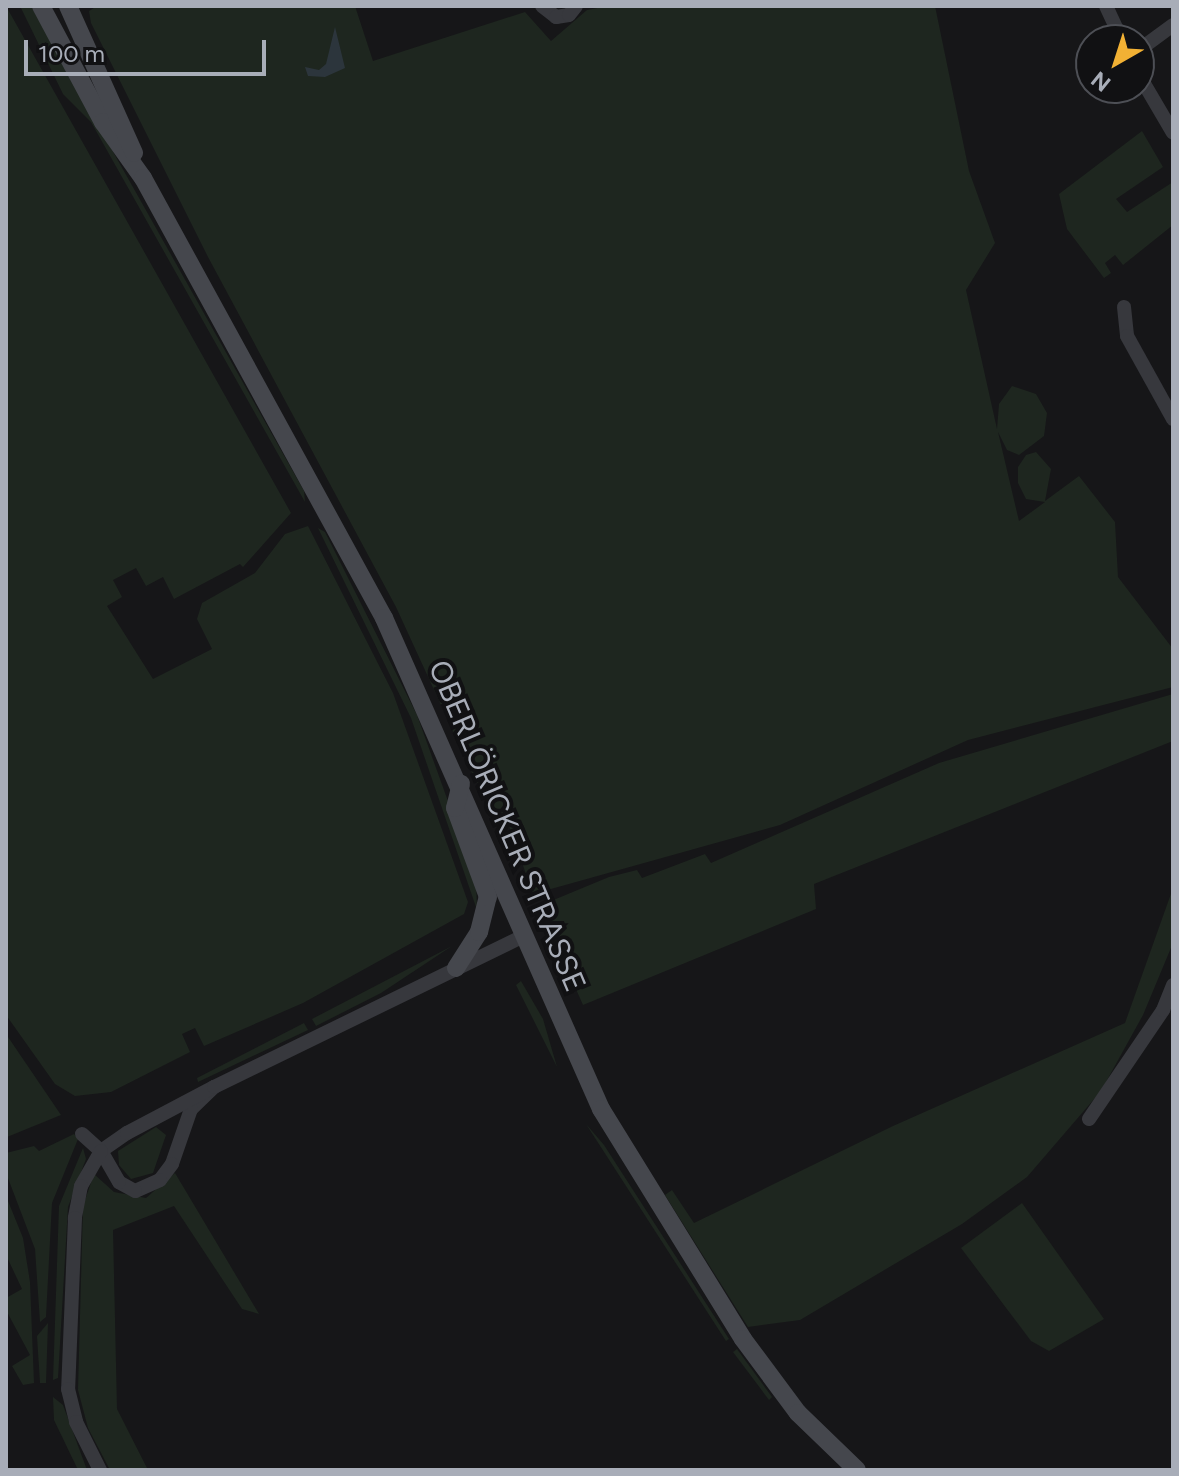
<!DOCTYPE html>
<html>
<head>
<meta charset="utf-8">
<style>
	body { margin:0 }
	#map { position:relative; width:1179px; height:1476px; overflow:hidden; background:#161618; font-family:Figtree,sans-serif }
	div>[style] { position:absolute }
	.green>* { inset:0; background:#1e261f }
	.water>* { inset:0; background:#2c353c }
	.street>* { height:14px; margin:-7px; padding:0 7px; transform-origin:7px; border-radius:7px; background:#37383d }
	.secondary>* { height:18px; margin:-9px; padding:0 9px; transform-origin:9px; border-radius:9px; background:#45474d }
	span { translate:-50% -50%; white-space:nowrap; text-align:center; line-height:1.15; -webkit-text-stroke:8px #111113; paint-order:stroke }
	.street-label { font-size:30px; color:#a8adb8 }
	.frame { position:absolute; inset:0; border:8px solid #a8adb8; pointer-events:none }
	.north { position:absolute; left:1075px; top:24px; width:80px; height:80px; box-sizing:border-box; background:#111113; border:2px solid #4d4f55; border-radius:50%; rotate:219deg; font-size:22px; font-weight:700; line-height:32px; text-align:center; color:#a8adb8 }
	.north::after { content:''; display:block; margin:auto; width:28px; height:36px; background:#f2b134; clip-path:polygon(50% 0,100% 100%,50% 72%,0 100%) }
	.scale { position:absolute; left:24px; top:40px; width:242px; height:36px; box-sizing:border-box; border:4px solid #a8adb8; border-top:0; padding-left:10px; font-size:24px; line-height:28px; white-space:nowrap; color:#a8adb8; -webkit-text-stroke:6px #111113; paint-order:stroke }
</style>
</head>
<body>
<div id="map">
	<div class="green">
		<i style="clip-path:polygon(6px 6px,291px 513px,243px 567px,240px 564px,174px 599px,163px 577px,146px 586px,136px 568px,113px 580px,122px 597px,107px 606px,153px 679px,212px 649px,197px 619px,202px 603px,255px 573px,285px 534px,308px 526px,393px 693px,468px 902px,464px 914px,303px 1003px,204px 1046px,195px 1028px,182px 1034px,190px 1052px,111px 1092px,75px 1096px,55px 1084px,6px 1015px)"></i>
		<i style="clip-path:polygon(20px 6px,31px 6px,304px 491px,305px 502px,91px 122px,63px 94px)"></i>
		<i style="clip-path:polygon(97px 6px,355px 6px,373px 61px,525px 12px,551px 41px,587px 10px,608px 6px,935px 6px,969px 171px,995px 243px,966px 290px,997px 429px,999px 404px,1012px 386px,1036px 394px,1047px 413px,1044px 436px,1019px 455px,1007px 450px,998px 432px,1019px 521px,1045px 502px,1026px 499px,1018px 483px,1018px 467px,1026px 455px,1036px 452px,1051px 469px,1045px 501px,1079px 476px,1115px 522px,1118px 577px,1173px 649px,1173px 687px,968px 740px,780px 825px,533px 894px,506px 817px,500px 820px,474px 777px,396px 607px,208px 257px,91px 23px,89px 11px)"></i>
		<i style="clip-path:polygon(1142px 131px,1163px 167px,1116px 199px,1127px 212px,1173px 182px,1173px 225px,1123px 265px,1115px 255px,1105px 263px,1111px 273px,1104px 278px,1067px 229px,1059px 194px)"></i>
		<i style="clip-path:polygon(318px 528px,325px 532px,417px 715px,476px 879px,477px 910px,411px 718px)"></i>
		<i style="clip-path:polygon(1173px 694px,1173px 741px,814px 884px,816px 909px,583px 1005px,539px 906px,609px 877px,637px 870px,642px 878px,705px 854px,711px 863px,939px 763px)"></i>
		<i style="clip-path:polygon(1173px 888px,1173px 943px,1143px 1015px,1101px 1091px,1027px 1177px,962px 1224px,800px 1320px,748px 1327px,665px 1195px,672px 1190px,694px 1223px,893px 1126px,1125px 1023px)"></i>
		<i style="clip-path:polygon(452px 946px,381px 993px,316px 1026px,312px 1019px)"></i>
		<i style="clip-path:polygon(521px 981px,543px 1019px,557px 1067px,516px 985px)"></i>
		<i style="clip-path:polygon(304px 1023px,308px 1030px,198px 1082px,197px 1078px)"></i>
		<i style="clip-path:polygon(6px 1034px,61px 1115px,7px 1137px,6px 1136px)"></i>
		<i style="clip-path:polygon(586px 1124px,604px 1145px,729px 1339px,726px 1341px)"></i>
		<i style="clip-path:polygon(156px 1127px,166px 1135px,153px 1173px,131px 1179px,119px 1165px,118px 1151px)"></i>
		<i style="clip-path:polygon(74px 1134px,78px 1139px,52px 1203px,46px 1317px,40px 1322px,35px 1249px,6px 1173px,6px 1153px,34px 1146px,39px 1151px)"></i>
		<i style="clip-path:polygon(83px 1148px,86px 1159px,68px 1207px,58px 1378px,53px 1380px,59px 1206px)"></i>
		<i style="clip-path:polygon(175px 1173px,259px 1314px,242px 1309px,174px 1206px,113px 1230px,117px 1409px,148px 1470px,110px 1470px,88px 1428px,78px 1390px,83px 1206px,94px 1174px,114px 1192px,146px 1198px)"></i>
		<i style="clip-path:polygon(6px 1196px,23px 1238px,30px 1282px,34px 1383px,23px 1385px,12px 1366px,30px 1355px,6px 1310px,6px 1298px,22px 1289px,6px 1255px)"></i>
		<i style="clip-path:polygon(1022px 1203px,1104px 1319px,1049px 1351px,1031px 1341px,961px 1248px)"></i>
		<i style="clip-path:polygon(48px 1323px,46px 1383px,40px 1383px,37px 1336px)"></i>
		<i style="clip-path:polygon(737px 1349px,772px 1397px,769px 1400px,733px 1352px)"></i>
		<i style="clip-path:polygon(53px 1397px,63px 1405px,87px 1470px,78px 1470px,54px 1420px)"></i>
	</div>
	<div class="water">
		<i style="clip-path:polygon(335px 27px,345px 68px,325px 77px,308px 76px,305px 67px,319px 70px,326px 64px)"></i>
	</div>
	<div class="street">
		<i style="left:542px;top:6px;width:18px;rotate:38deg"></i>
		<i style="left:556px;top:17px;width:13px;rotate:-9deg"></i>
		<i style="left:569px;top:15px;width:11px;rotate:-52deg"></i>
		<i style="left:1106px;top:6px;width:38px;rotate:65deg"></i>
		<i style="left:1139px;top:50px;width:42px;rotate:-36.3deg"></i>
		<i style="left:1139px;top:75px;width:67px;rotate:59.6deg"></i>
		<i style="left:1124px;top:307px;width:29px;rotate:84deg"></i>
		<i style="left:1127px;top:336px;width:95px;rotate:61deg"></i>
		<i style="left:214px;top:1087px;width:32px;rotate:136deg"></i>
		<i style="left:191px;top:1109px;width:58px;rotate:109.1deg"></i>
		<i style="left:172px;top:1164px;width:20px;rotate:127deg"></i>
		<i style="left:160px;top:1180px;width:27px;rotate:156deg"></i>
		<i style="left:135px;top:1191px;width:18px;rotate:-151deg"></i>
		<i style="left:119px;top:1182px;width:36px;rotate:-120deg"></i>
		<i style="left:101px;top:1151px;width:32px;rotate:-35deg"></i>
		<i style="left:127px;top:1133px;width:98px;rotate:-27.9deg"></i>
		<i style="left:214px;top:1087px;width:346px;rotate:-26deg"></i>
		<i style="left:1089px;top:1119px;width:132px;rotate:-55.8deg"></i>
		<i style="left:1163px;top:1010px;width:27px;rotate:-68deg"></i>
		<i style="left:82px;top:1134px;width:25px;rotate:42deg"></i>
		<i style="left:101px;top:1151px;width:40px;rotate:119.7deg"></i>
		<i style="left:81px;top:1186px;width:33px;rotate:101deg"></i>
		<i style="left:75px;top:1218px;width:171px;rotate:92.3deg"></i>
		<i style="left:68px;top:1389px;width:34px;rotate:76deg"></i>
		<i style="left:76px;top:1422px;width:54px;rotate:63.4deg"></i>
	</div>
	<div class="secondary">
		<i style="left:41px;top:6px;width:132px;rotate:61.9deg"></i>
		<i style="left:103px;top:122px;width:69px;rotate:54.5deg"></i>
		<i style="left:143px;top:178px;width:502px;rotate:61.29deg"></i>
		<i style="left:384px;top:618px;width:537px;rotate:66.16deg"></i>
		<i style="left:601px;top:1109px;width:270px;rotate:58.3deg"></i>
		<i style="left:743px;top:1339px;width:92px;rotate:53.4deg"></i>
		<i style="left:798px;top:1413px;width:82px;rotate:44deg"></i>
		<i style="left:68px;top:6px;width:161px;rotate:65.8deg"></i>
		<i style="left:456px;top:968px;width:43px;rotate:-57.4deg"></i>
		<i style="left:479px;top:932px;width:36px;rotate:-76deg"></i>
		<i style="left:488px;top:897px;width:95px;rotate:-110.3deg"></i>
		<i style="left:455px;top:808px;width:25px;rotate:-76deg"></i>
	</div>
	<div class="street-label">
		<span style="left:507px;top:826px;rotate:67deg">OBERLÖRICKER STRASSE</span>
	</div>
	<div class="frame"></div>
	<div class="north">N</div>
	<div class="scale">100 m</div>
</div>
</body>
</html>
